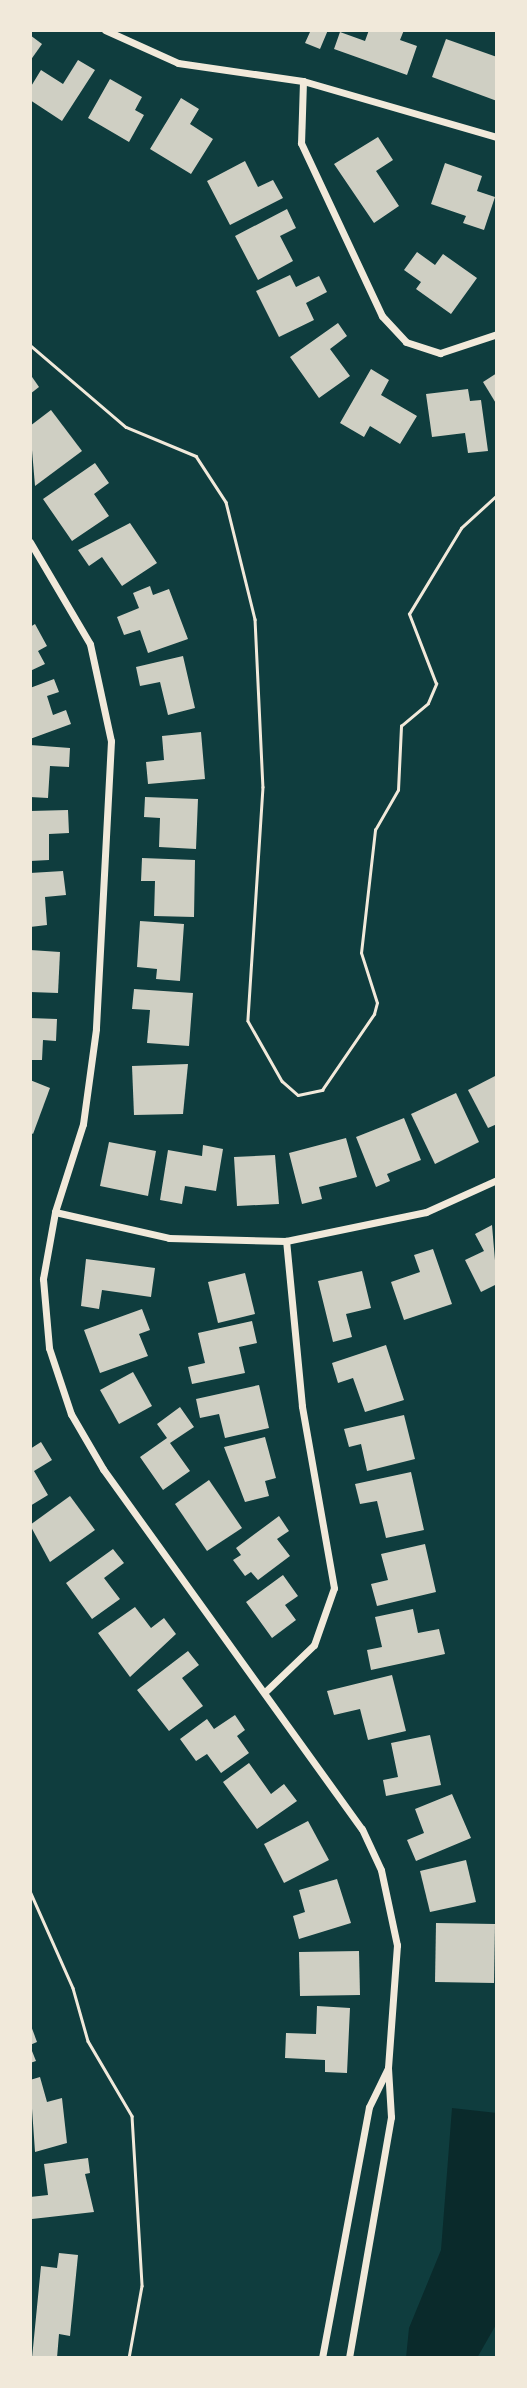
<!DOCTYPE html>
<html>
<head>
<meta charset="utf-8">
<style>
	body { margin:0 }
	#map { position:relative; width:527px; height:2388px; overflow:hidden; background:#0f3d3e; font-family:"Titillium Web",sans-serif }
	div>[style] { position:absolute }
	.water>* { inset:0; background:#0a2a2b }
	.building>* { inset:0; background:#cfcfc3 }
	.path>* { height:2.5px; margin:-1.25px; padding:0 1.25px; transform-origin:1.25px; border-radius:1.25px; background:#f1e9da }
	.minor>* { height:7px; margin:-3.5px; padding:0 3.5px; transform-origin:3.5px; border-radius:3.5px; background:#f1e9da }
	span { translate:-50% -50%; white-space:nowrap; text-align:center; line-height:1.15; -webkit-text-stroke:5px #f1e9da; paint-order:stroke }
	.frame { position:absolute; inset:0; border:32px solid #f1e9da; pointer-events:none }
</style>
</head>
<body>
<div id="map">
	<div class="water">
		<i style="clip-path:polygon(452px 2108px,497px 2113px,497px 2323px,477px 2358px,406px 2358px,409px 2328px,441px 2250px)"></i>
	</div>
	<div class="building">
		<i style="clip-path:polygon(304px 30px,328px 30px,320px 49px,305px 43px,310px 32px)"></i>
		<i style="clip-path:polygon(369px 30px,404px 30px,400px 40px,417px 46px,407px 75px,334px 49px,340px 32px,365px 41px)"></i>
		<i style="clip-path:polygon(30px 35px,42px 44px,30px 61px)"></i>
		<i style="clip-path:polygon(446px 39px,497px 57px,497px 101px,432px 77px)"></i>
		<i style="clip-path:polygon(78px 60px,95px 70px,62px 121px,30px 100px,30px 88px,41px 70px,63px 84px)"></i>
		<i style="clip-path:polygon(110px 79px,142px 97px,135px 110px,144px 115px,129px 142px,88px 118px)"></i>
		<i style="clip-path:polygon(181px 98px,199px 109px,190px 124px,213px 139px,191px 174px,150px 149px)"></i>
		<i style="clip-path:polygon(378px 137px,393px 160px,376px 171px,399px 206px,374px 223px,334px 164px)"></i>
		<i style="clip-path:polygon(245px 161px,258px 187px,273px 180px,283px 198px,230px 225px,207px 181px)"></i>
		<i style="clip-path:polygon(445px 163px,482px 176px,477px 191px,495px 197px,484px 230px,463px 223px,466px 216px,431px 204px)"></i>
		<i style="clip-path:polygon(287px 209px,296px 228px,280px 236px,293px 261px,258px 280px,235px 236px)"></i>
		<i style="clip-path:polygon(417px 252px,435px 265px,443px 254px,477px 278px,451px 314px,416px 289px,421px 282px,404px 270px)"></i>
		<i style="clip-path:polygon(290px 275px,296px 287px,319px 276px,327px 292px,306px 303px,314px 320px,279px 337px,256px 291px)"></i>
		<i style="clip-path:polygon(338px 323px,347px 336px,330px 349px,350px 376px,319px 398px,290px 357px)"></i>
		<i style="clip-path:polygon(371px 369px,389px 380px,381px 395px,417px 416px,400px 444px,370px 426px,364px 437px,340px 423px)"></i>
		<i style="clip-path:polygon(497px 373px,497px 405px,483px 382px)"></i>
		<i style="clip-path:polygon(30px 374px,39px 387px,30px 394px)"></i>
		<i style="clip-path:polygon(468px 389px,470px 401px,481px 400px,488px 451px,468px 453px,465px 433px,432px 437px,426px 394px)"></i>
		<i style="clip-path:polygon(51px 410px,82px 451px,35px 486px,30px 426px)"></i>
		<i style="clip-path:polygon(95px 463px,109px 483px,94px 494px,109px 516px,72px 541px,43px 499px)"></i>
		<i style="clip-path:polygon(130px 523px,157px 563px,122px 586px,102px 557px,89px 566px,78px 550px)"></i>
		<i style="clip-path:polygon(150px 586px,153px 595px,169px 589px,188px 639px,148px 653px,140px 630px,124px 635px,117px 617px,139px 608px,133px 593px)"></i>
		<i style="clip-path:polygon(35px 624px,47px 646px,38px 651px,45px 664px,30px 671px,30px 627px)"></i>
		<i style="clip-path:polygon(183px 656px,195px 708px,168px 715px,160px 682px,140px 686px,136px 667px)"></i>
		<i style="clip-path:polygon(54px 679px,59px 692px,47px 696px,53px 715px,66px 710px,71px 724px,30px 739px,30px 688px)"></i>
		<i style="clip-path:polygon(201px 732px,205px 779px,148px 784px,146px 762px,164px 760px,162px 736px)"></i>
		<i style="clip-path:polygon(30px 745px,70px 748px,69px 767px,50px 766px,48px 798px,30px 797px)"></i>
		<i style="clip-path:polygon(145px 797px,198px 799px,196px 849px,159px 847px,160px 818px,144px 817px)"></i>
		<i style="clip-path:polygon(68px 810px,69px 833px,49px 834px,49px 860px,30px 861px,30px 811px)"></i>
		<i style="clip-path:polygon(142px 858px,195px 860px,194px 917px,154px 916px,155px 881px,141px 881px)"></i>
		<i style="clip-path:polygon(63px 871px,66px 895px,45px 897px,47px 925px,30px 927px,30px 873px)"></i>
		<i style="clip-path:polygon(140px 921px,184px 924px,180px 981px,156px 979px,157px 969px,137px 967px)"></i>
		<i style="clip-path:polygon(30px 950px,60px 952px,58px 993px,30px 992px)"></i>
		<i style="clip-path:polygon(134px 989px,193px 993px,189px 1046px,147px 1043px,150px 1010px,132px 1009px)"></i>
		<i style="clip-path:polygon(30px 1018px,57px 1019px,56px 1041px,43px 1040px,42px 1060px,30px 1060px)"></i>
		<i style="clip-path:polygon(188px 1064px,183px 1114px,134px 1115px,132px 1066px)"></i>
		<i style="clip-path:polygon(497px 1075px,497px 1124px,488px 1128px,468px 1090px)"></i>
		<i style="clip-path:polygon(30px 1080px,50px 1088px,33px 1134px,30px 1132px)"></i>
		<i style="clip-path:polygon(456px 1093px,479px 1142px,435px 1164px,411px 1114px)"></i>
		<i style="clip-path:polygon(404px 1118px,421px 1160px,387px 1174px,390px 1181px,376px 1187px,356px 1137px)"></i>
		<i style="clip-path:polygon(346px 1138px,357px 1177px,319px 1187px,322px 1199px,302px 1204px,289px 1153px)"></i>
		<i style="clip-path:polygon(109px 1142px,156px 1151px,148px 1196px,100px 1186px)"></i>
		<i style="clip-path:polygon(203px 1145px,223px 1149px,216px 1191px,185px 1186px,182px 1204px,160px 1200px,168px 1150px,202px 1156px)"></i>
		<i style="clip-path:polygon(275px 1155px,279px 1204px,237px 1206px,234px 1157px)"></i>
		<i style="clip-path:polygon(492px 1225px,497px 1284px,481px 1292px,465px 1260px,484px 1251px,475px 1234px)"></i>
		<i style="clip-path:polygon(433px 1249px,452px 1304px,404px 1320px,391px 1282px,420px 1272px,414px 1255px)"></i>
		<i style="clip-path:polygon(86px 1259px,155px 1268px,151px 1297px,102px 1290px,99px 1309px,81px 1306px)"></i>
		<i style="clip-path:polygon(362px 1271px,371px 1308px,346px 1314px,352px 1337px,333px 1342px,318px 1281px)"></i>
		<i style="clip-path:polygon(245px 1273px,255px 1314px,218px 1323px,208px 1282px)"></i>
		<i style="clip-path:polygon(142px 1309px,150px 1330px,139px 1334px,148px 1356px,100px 1373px,84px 1330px)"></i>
		<i style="clip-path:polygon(252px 1321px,257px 1343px,239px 1347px,245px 1373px,192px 1384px,188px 1367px,205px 1363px,198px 1333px)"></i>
		<i style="clip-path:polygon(386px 1345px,404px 1400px,365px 1412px,353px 1378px,338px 1383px,332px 1363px)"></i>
		<i style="clip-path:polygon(133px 1372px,152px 1406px,119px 1424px,100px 1390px)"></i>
		<i style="clip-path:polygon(259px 1385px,269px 1428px,225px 1438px,219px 1414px,200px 1418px,196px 1399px)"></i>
		<i style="clip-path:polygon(180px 1407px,194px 1427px,170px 1443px,190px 1471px,163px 1490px,140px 1457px,167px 1438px,157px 1424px)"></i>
		<i style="clip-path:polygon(404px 1415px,415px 1459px,367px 1471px,361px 1444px,349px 1447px,344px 1429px)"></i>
		<i style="clip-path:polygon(265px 1437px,276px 1478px,265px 1481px,269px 1496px,245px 1502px,224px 1447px)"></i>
		<i style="clip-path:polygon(41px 1442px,52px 1460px,34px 1471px,48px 1495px,30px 1506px,30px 1449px)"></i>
		<i style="clip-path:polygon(411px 1472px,424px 1530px,386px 1538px,377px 1501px,360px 1504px,355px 1484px)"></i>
		<i style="clip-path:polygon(209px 1480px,242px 1528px,207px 1551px,175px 1504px)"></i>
		<i style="clip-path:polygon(70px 1496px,95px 1530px,50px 1562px,30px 1525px)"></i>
		<i style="clip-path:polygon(279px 1516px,289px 1531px,277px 1539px,290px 1556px,258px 1580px,251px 1572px,245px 1576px,233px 1560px,241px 1555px,236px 1548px)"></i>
		<i style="clip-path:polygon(425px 1544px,436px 1592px,377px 1606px,371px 1584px,388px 1580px,381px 1554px)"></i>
		<i style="clip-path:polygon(113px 1549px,124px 1563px,104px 1578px,120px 1599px,92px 1619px,66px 1583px)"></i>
		<i style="clip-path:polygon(283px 1575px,298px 1596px,285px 1605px,296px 1620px,272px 1638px,246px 1602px)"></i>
		<i style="clip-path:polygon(135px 1607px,151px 1628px,164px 1618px,176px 1634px,130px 1677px,98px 1633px)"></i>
		<i style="clip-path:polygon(413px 1609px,418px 1633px,439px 1629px,445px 1654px,371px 1670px,367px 1650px,382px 1647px,375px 1617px)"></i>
		<i style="clip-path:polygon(188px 1651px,199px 1665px,182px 1678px,203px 1706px,169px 1731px,137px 1690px)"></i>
		<i style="clip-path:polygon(392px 1675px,406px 1731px,368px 1740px,360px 1709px,334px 1715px,327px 1691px)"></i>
		<i style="clip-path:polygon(235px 1715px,245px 1730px,237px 1736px,249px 1753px,221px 1773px,207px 1754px,196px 1761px,180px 1739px,207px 1719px,214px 1729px)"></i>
		<i style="clip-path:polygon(430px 1735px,441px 1785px,386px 1796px,383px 1780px,398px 1777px,391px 1743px)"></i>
		<i style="clip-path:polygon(249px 1763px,271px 1794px,284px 1784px,297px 1801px,257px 1829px,223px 1782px)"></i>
		<i style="clip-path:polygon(452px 1794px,471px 1838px,416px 1861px,407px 1840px,424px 1833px,415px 1809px)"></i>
		<i style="clip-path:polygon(308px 1821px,329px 1860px,284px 1883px,264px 1844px)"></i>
		<i style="clip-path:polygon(466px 1860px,476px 1902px,430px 1912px,420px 1871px)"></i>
		<i style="clip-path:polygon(337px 1879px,351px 1923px,299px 1939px,293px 1916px,305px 1912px,299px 1890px)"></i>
		<i style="clip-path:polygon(436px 1923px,495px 1924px,494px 1983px,435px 1982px)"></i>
		<i style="clip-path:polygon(359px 1951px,360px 1995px,300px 1996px,299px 1952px)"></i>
		<i style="clip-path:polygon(317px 2006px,350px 2008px,347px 2073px,325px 2072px,325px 2060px,285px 2058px,286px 2033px,316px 2034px)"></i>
		<i style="clip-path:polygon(30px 2023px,37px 2042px,30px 2045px)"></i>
		<i style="clip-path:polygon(30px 2046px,36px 2061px,30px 2063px)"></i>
		<i style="clip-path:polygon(40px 2077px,47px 2102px,62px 2098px,67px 2143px,35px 2152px,30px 2080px)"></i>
		<i style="clip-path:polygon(88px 2158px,90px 2173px,85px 2174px,94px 2212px,32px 2219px,30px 2197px,48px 2195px,44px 2164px)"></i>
		<i style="clip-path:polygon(59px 2253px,78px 2255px,70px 2336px,59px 2334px,57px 2358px,32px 2358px,41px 2266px,57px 2268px)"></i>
	</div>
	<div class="path">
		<i style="left:30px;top:345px;width:126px;rotate:40.5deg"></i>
		<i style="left:126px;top:427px;width:76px;rotate:22.5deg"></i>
		<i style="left:196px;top:456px;width:55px;rotate:56.9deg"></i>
		<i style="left:226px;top:502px;width:121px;rotate:76.1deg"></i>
		<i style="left:255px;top:619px;width:168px;rotate:87.3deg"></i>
		<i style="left:263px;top:787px;width:234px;rotate:93.7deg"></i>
		<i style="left:248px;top:1021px;width:69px;rotate:60.5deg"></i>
		<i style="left:282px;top:1081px;width:21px;rotate:41deg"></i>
		<i style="left:298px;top:1095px;width:25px;rotate:-12deg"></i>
		<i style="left:322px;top:1090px;width:92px;rotate:-55.6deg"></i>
		<i style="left:374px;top:1014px;width:11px;rotate:-75deg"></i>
		<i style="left:377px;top:1003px;width:52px;rotate:-107.7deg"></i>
		<i style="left:361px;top:953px;width:124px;rotate:-83.5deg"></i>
		<i style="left:375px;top:830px;width:46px;rotate:-60.1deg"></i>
		<i style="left:398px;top:790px;width:64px;rotate:-87.3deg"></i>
		<i style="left:401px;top:726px;width:35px;rotate:-40deg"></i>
		<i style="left:428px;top:703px;width:21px;rotate:-67deg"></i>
		<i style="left:436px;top:684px;width:75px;rotate:-111.1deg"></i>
		<i style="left:409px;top:614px;width:100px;rotate:-58.8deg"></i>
		<i style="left:461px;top:528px;width:49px;rotate:-42.5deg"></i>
		<i style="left:30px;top:1891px;width:106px;rotate:66.1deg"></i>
		<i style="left:73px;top:1988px;width:55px;rotate:74.2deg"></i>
		<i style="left:88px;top:2041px;width:87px;rotate:59.6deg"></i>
		<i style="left:132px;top:2116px;width:170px;rotate:86.6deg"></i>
		<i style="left:142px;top:2286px;width:73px;rotate:100.2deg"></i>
	</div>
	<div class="minor">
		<i style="left:105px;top:30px;width:80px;rotate:24.3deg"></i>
		<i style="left:178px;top:63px;width:126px;rotate:8.2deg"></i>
		<i style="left:303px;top:81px;width:202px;rotate:16.1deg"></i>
		<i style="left:303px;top:81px;width:62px;rotate:91.8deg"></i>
		<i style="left:301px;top:143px;width:191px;rotate:64.9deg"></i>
		<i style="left:382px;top:316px;width:35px;rotate:47deg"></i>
		<i style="left:406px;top:342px;width:36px;rotate:18deg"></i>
		<i style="left:440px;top:353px;width:60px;rotate:-18.4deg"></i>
		<i style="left:30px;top:542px;width:118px;rotate:59.5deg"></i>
		<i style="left:90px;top:644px;width:99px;rotate:77.8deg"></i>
		<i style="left:111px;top:741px;width:288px;rotate:93deg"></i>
		<i style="left:96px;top:1029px;width:96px;rotate:97.8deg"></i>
		<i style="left:83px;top:1124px;width:92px;rotate:107.7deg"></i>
		<i style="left:55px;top:1212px;width:68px;rotate:100.2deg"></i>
		<i style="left:43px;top:1279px;width:69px;rotate:85deg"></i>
		<i style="left:49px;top:1348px;width:70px;rotate:71.6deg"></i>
		<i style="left:71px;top:1414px;width:64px;rotate:59.8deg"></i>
		<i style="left:103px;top:1469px;width:443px;rotate:54.3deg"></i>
		<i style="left:362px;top:1829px;width:45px;rotate:65.1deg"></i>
		<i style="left:381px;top:1870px;width:77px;rotate:78deg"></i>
		<i style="left:397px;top:1945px;width:123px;rotate:94.2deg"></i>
		<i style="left:388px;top:2068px;width:49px;rotate:86.5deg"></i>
		<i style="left:391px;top:2117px;width:245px;rotate:99.9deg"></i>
		<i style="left:55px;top:1212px;width:117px;rotate:12.8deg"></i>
		<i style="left:169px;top:1238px;width:117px;rotate:1.5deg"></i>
		<i style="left:286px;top:1241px;width:143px;rotate:-11.7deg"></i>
		<i style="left:426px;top:1212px;width:78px;rotate:-24.3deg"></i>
		<i style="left:266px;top:1691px;width:66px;rotate:-43.8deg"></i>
		<i style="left:314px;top:1645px;width:60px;rotate:-70.7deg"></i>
		<i style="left:334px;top:1588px;width:185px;rotate:-100deg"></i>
		<i style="left:302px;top:1406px;width:166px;rotate:-95.5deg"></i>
		<i style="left:322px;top:2358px;width:255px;rotate:-79.4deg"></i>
		<i style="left:369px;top:2107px;width:43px;rotate:-64deg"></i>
	</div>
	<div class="frame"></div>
</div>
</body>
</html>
